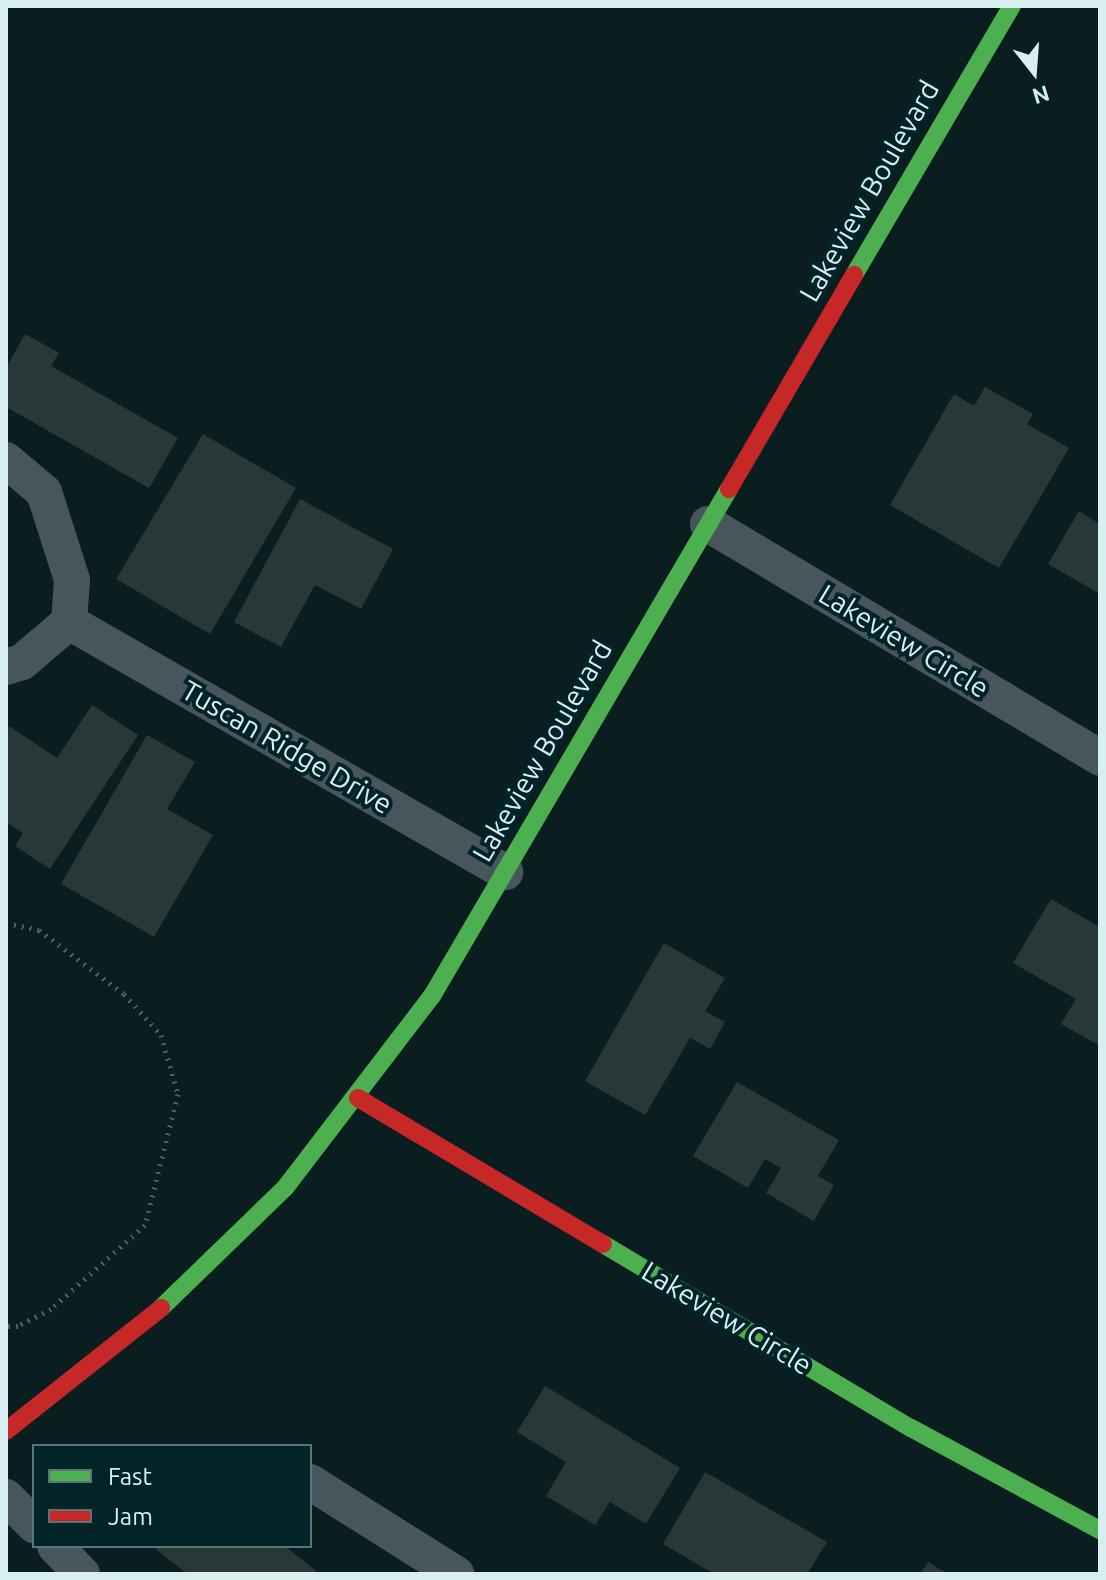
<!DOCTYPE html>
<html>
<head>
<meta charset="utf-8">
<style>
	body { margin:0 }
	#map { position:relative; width:1106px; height:1580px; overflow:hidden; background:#0a1d1f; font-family:Ubuntu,sans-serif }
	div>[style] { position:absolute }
	.building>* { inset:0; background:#273836 }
	.path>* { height:5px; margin-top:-2.5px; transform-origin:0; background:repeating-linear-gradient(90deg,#4f5b60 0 2px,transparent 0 8px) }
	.street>* { height:36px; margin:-18px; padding:0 18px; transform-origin:18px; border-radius:18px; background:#47565d }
	.fast>* { height:18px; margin:-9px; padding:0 9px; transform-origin:9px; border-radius:9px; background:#4caf50 }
	.jam>* { height:18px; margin:-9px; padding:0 9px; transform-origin:9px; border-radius:9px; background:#c62828 }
	span { translate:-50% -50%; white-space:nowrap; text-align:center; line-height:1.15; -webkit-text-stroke:8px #022327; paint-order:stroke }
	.street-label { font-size:28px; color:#d8eff2 }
	.frame { position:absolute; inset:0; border:8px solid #d8eff2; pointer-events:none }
	.legend { position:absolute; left:32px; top:1444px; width:280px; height:104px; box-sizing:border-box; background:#022327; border:2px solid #587578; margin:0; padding:10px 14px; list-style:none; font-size:24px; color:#d8eff2 }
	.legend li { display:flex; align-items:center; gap:16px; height:40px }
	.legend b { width:40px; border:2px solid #587578 }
	.north { position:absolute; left:994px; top:32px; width:80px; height:80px; -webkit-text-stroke:6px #022327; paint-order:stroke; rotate:163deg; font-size:22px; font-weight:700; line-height:32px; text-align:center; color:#d8eff2 }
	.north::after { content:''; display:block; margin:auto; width:28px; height:36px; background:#d8eff2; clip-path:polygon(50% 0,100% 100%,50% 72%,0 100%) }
</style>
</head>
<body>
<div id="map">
	<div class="building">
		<i style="clip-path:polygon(25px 334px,59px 353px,51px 366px,178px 438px,149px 488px,6px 407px,6px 368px)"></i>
		<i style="clip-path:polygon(985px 387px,1033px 414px,1027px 424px,1069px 448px,999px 568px,890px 505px,954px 394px,974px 406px)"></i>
		<i style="clip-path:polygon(203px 434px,296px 488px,210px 634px,116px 579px)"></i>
		<i style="clip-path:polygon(300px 499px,393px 549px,361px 609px,315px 585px,281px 647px,234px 622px)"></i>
		<i style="clip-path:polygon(1079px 511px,1100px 524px,1100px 594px,1048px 564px)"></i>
		<i style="clip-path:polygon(92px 705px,138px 735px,50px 869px,15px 846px,23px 833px,6px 822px,6px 731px,9px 726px,57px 758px)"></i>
		<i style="clip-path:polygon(147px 735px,195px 762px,167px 809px,213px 835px,154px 937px,61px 884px)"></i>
		<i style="clip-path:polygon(1051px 899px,1100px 927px,1100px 1046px,1061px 1024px,1076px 999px,1013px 963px)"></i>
		<i style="clip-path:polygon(664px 943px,725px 978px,705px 1011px,725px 1022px,710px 1049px,690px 1038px,645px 1115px,585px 1081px)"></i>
		<i style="clip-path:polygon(737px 1082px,839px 1140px,818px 1176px,834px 1185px,814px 1221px,766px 1193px,781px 1168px,765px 1159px,748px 1188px,693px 1156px)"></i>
		<i style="clip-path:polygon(545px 1386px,680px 1468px,646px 1524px,610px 1502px,595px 1525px,546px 1496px,566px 1462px,517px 1432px)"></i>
		<i style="clip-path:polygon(705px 1472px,827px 1542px,807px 1574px,714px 1574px,663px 1544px)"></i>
		<i style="clip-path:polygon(152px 1546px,285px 1546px,320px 1574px,187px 1574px)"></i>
		<i style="clip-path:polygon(928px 1562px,948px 1574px,920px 1574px)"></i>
	</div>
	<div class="path">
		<i style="left:6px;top:923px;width:34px;rotate:12deg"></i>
		<i style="left:39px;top:930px;width:106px;rotate:37deg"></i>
		<i style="left:124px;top:994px;width:55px;rotate:47.9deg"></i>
		<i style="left:161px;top:1035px;width:61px;rotate:73.9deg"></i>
		<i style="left:178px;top:1094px;width:135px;rotate:104.1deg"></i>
		<i style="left:145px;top:1225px;width:126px;rotate:138.2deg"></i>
		<i style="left:51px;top:1309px;width:37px;rotate:153deg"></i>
		<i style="left:18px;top:1326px;width:12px;rotate:180deg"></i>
	</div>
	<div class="street">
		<i style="left:6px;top:460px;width:50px;rotate:40.1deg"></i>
		<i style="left:44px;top:492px;width:92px;rotate:72.3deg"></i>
		<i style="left:72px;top:580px;width:42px;rotate:94.1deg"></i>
		<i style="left:69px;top:622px;width:62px;rotate:139.6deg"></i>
		<i style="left:22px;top:662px;width:17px;rotate:163deg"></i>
		<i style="left:708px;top:524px;width:457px;rotate:30.8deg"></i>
		<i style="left:69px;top:622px;width:503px;rotate:29.83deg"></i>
		<i style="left:310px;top:1482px;width:173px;rotate:32.2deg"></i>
		<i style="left:6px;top:1497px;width:40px;rotate:45deg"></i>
		<i style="left:55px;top:1546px;width:39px;rotate:46deg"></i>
	</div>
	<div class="fast">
		<i style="left:854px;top:275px;width:312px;rotate:-59.6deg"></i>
		<i style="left:603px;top:1244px;width:359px;rotate:30.9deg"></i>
		<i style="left:911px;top:1428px;width:215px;rotate:28.4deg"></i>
		<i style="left:161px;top:1308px;width:173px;rotate:-44.1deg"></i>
		<i style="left:285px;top:1188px;width:242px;rotate:-52.6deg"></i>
		<i style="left:432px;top:996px;width:588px;rotate:-59.64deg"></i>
	</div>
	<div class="jam">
		<i style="left:729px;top:489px;width:248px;rotate:-59.7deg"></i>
		<i style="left:358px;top:1098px;width:285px;rotate:30.8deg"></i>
		<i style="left:6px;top:1431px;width:198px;rotate:-38.4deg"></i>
	</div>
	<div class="street-label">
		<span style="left:869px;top:191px;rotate:-60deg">Lakeview Boulevard</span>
		<span style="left:904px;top:641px;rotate:31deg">Lakeview Circle</span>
		<span style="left:287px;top:747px;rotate:30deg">Tuscan Ridge Drive</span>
		<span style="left:542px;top:751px;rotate:-60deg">Lakeview Boulevard</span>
		<span style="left:727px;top:1318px;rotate:31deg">Lakeview Circle</span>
	</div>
	<div class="frame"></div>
	<ul class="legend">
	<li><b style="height:10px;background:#4caf50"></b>Fast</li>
	<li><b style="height:10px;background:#c62828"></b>Jam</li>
	</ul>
	<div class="north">N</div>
</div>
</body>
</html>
